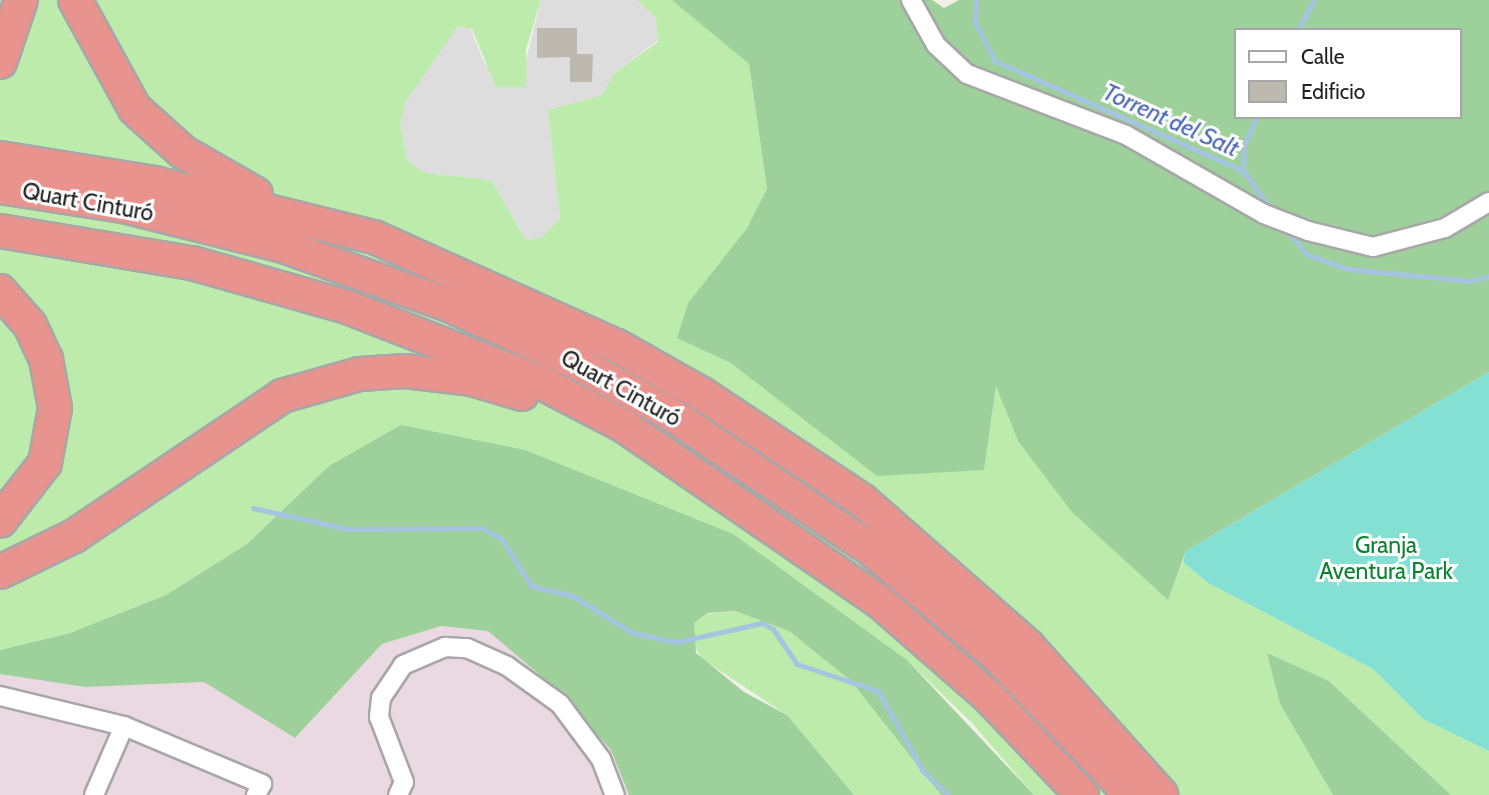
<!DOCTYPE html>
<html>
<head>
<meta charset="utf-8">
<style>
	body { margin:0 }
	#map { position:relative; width:1489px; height:795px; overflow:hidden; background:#f1f0e6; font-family:Cabin,sans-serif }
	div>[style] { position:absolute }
	.residential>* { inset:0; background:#dedddd }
	.industrial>* { inset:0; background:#ead8e2 }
	.grass>* { inset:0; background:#bcebac }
	.forest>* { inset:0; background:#9dd09b }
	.pitch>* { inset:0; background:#84e0d3 }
	.stream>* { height:5px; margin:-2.5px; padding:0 2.5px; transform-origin:2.5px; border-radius:2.5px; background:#a6c4df }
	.building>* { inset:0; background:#beb9af }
	.roads { filter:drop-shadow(2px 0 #a7a7a7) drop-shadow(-2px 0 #a7a7a7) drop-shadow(0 2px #a7a7a7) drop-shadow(0 -2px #a7a7a7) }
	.street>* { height:18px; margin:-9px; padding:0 9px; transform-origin:9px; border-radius:9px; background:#fff }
	.highway>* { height:32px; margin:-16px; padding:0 16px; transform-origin:16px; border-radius:16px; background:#e8938e }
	span { translate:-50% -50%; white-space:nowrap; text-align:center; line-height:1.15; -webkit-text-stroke:6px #fff; paint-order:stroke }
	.street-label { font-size:23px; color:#202020 }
	.park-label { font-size:23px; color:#0a8231 }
	.water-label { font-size:24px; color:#4a65b2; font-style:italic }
	.legend { position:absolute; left:1234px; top:28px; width:228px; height:91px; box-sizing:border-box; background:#fff; border:2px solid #a6a6a6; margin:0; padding:9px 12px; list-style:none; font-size:21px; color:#202020 }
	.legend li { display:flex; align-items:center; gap:14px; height:35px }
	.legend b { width:35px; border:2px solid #a6a6a6 }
</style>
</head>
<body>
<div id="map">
	<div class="residential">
		<i style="clip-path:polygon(541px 0,637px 0,656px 18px,661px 38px,613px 74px,602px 95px,548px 110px,560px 218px,541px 238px,526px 240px,491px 180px,425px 173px,408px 162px,400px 125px,406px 100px,452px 28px,469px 25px,485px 65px,525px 65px)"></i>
	</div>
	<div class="industrial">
		<i style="clip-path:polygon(441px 626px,489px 631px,553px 686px,611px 750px,629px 795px,0 795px,0 674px,85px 687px,204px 682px,295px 738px,382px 644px)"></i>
	</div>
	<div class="grass">
		<i style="clip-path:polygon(0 0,541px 0,526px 49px,526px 87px,496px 87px,472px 29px,458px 26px,406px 101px,400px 125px,408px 162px,425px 173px,491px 180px,526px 240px,541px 238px,560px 218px,548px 110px,602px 95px,613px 74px,658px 42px,656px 18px,637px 0,672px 0,687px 7px,749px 64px,767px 189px,747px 228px,688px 303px,677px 338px,984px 469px,996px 384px,1018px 441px,1167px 599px,1183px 562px,1208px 583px,1373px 669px,1423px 719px,1489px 751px,1489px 795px,1451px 795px,1329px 681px,1268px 654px,1280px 704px,1333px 795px,1034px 795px,972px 723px,908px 661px,878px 643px,329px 466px,247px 544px,166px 595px,70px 633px,0 650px)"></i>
		<i style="clip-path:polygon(735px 611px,789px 631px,851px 681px,941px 795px,854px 795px,787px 715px,702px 659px,691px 639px,694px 623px,708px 614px)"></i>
	</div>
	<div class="forest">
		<i style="clip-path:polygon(evenodd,672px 0,932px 0,944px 8px,959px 0,1489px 0,1489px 372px,1186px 551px,1168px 600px,1072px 512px,1018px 441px,996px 386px,984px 470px,877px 476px,731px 363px,677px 338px,688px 303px,747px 228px,767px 189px,749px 64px,672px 0,1235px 30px,1459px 30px,1459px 117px,1235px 117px,1235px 30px)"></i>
		<i style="clip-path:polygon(401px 425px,525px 450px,733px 534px,908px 661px,1034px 795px,941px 795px,851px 681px,789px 631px,735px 611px,708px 613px,694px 623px,696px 653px,744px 692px,787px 715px,854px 795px,629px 795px,611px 750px,553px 686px,488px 631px,441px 626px,382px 644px,295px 738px,204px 682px,85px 687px,0 674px,0 650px,70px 633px,166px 595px,247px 544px,329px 466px)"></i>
		<i style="clip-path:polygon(1267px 653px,1329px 681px,1451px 795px,1333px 795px,1280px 704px)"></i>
	</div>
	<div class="pitch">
		<i style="clip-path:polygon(1489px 372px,1489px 751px,1423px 719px,1373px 669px,1208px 583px,1183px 562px,1186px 551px)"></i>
	</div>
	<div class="stream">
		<i style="left:976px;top:0;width:22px;rotate:93deg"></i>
		<i style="left:975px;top:22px;width:44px;rotate:62.9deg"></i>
		<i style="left:995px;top:61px;width:271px;rotate:23.9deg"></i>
		<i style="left:1243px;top:171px;width:51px;rotate:53.8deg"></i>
		<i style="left:1298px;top:30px;width:34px;rotate:-62deg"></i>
		<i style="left:1243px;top:171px;width:26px;rotate:-88deg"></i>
		<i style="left:1244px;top:145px;width:31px;rotate:-65deg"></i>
		<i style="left:1285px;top:228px;width:33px;rotate:51deg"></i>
		<i style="left:1306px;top:254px;width:44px;rotate:20.1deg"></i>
		<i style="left:1347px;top:269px;width:124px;rotate:5.6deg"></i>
		<i style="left:1470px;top:281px;width:20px;rotate:-15deg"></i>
		<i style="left:253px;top:508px;width:97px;rotate:12.5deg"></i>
		<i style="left:348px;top:529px;width:134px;rotate:-0.4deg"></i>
		<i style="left:482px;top:528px;width:23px;rotate:29deg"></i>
		<i style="left:502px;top:539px;width:55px;rotate:58.3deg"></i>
		<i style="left:531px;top:586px;width:43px;rotate:13.4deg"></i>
		<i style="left:573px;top:596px;width:70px;rotate:31.7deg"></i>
		<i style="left:633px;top:633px;width:24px;rotate:12deg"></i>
		<i style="left:656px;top:638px;width:21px;rotate:11deg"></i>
		<i style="left:677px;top:642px;width:87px;rotate:-12.6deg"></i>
		<i style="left:762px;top:623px;width:13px;rotate:29deg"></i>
		<i style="left:773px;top:629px;width:42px;rotate:55.6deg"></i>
		<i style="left:797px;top:664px;width:85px;rotate:18.4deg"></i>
		<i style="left:878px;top:691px;width:92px;rotate:60.6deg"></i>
		<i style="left:923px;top:771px;width:35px;rotate:44deg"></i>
	</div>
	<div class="building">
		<i style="clip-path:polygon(537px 28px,577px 28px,577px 54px,593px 54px,592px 82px,570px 82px,570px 57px,537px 58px)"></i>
	</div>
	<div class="roads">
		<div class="street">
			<i style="left:911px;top:0;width:51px;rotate:60.9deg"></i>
			<i style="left:936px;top:45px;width:42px;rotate:43.1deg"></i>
			<i style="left:967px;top:74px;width:170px;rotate:21deg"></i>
			<i style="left:1126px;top:135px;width:159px;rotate:29.8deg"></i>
			<i style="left:1264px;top:214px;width:47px;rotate:21.1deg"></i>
			<i style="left:1308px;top:231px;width:67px;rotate:13.8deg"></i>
			<i style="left:1373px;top:247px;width:74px;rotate:-14.8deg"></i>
			<i style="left:1445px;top:228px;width:51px;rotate:-30.6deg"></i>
			<i style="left:0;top:696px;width:128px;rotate:13.6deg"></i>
			<i style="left:124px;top:726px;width:150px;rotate:22.8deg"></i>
			<i style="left:262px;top:784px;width:13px;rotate:119deg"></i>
			<i style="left:94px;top:795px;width:75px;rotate:-66.5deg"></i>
			<i style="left:398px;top:795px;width:14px;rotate:-65deg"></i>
			<i style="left:404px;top:782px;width:70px;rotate:-111deg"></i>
			<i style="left:379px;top:717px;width:19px;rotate:-84deg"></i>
			<i style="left:381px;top:698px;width:40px;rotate:-56deg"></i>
			<i style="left:403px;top:665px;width:46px;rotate:-23.2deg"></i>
			<i style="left:445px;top:647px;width:22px;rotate:3deg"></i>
			<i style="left:467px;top:648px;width:44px;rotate:24.2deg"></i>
			<i style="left:507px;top:666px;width:65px;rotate:35.6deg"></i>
			<i style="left:560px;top:704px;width:69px;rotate:53.3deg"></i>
			<i style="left:601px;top:759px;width:39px;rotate:69deg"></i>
		</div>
		<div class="highway">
			<i style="left:75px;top:0;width:124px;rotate:61.2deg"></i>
			<i style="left:135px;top:109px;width:64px;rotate:41.9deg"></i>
			<i style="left:183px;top:152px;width:84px;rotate:29.9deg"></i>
			<i style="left:0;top:62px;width:65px;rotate:-71.3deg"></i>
			<i style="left:0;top:158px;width:157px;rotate:9.2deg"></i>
			<i style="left:155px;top:183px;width:226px;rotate:13.9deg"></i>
			<i style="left:374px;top:237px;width:266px;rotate:24.2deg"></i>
			<i style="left:617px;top:346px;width:98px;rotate:29.5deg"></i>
			<i style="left:702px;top:394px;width:193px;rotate:33.6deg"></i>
			<i style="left:863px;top:501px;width:220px;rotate:41.3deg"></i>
			<i style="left:1028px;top:646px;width:200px;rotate:48.2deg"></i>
			<i style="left:0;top:187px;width:124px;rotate:8.8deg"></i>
			<i style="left:123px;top:206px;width:162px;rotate:14deg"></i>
			<i style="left:280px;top:245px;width:176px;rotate:19.6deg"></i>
			<i style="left:446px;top:304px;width:148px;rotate:24.3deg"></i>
			<i style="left:581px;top:365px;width:100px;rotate:28.6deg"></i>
			<i style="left:669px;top:413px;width:245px;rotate:34deg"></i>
			<i style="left:872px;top:550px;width:161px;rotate:40.2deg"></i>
			<i style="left:995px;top:654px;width:196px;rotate:46deg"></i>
			<i style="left:0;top:231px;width:195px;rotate:9.5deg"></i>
			<i style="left:192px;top:263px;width:161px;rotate:15.8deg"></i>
			<i style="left:347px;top:307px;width:205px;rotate:21.2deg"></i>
			<i style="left:538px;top:381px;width:97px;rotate:27.6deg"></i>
			<i style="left:624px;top:426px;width:309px;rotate:34.5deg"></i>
			<i style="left:879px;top:601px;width:146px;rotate:41.1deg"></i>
			<i style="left:989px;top:697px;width:135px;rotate:46.5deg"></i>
			<i style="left:0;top:291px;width:45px;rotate:48.6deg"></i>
			<i style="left:30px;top:325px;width:38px;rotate:65deg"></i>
			<i style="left:46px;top:359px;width:50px;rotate:79.6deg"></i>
			<i style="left:55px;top:408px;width:56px;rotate:100.3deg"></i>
			<i style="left:45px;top:463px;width:73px;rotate:127.8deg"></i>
			<i style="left:0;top:572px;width:82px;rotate:-25.9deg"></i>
			<i style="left:74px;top:536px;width:251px;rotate:-33.9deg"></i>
			<i style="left:282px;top:396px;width:81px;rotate:-15.8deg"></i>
			<i style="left:360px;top:374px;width:45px;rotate:-3.8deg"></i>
			<i style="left:405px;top:371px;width:66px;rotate:6.9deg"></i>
			<i style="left:471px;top:379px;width:53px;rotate:16.4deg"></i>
		</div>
	</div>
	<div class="street-label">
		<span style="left:88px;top:202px;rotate:10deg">Quart Cinturó</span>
		<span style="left:621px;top:388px;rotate:29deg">Quart Cinturó</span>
	</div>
	<div class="park-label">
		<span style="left:1386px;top:558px">Granja<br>Aventura Park</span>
	</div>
	<div class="water-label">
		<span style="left:1171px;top:120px;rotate:24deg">Torrent del Salt</span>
	</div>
	<ul class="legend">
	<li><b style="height:9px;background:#fff"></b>Calle</li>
	<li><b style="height:19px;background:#beb9af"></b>Edificio</li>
	</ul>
</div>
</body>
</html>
